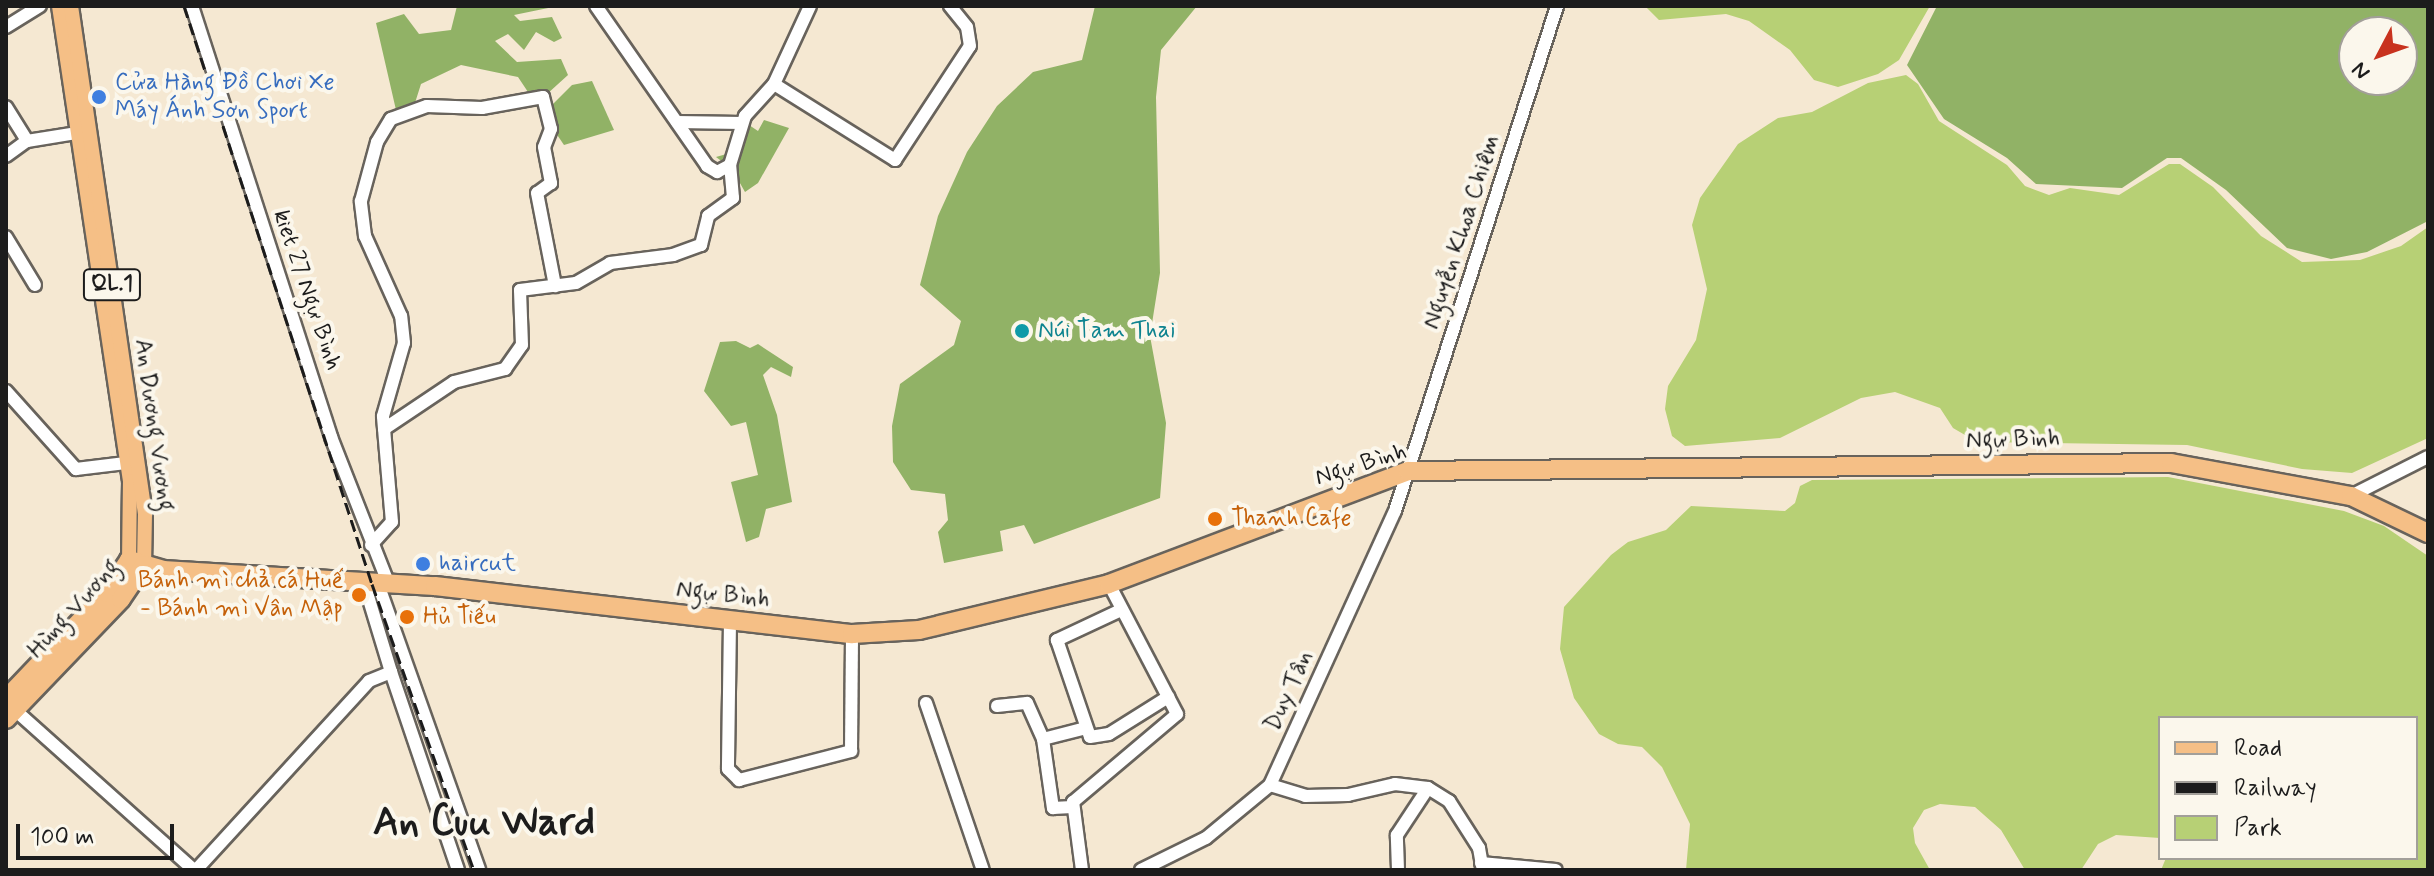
<!DOCTYPE html>
<html>
<head>
<meta charset="utf-8">
<style>
	body { margin:0 }
	#map { position:relative; width:2434px; height:876px; overflow:hidden; background:#f5e8d2; font-family:Mynerve,sans-serif }
	div>[style] { position:absolute }
	.green>* { inset:0; background:#b7d075 }
	.forest>* { inset:0; background:#91b266 }
	.roads { filter:drop-shadow(2px 0 #68635c) drop-shadow(-2px 0 #68635c) drop-shadow(0 2px #68635c) drop-shadow(0 -2px #68635c) }
	.minor>* { height:12px; margin:-6px; padding:0 6px; transform-origin:6px; border-radius:6px; background:#fff }
	.major>* { height:14px; margin:-7px; padding:0 7px; transform-origin:7px; border-radius:7px; background:#f5bf86 }
	.highway>* { height:18px; margin:-9px; padding:0 9px; transform-origin:9px; border-radius:9px; background:#f5bf86 }
	.rail>* { height:3px; margin-top:-1.5px; transform-origin:0; background:repeating-linear-gradient(90deg,#1c1c1c 0 12px,transparent 0 18px) }
	.dots>* { width:22px; height:22px; translate:-50% -50%; box-sizing:border-box; border:4px solid #fbf7ec; border-radius:50% }
	span { translate:-50% -50%; white-space:nowrap; text-align:center; line-height:1.15; -webkit-text-stroke:8px #fbf7ec; paint-order:stroke }
	.shield-label span { padding:2px 6px; background:#fbf7ec; border:2px solid; border-radius:6px; -webkit-text-stroke-width:0 }
	.shield-label { font-size:22px; color:#1c1c1c; font-weight:700 }
	.shop-label { font-size:24px; color:#366cbe }
	.left { translate:0 -50%; text-align:left }
	.street-label { font-size:24px; color:#1c1c1c }
	.culture-label { font-size:24px; color:#0d838f }
	.food-label { font-size:24px; color:#c56008 }
	.right { translate:-100% -50%; text-align:right }
	.town-label { font-size:40px; color:#1c1c1c; font-weight:700 }
	.frame { position:absolute; inset:0; border:8px solid #1c1c1c; pointer-events:none }
	.legend { position:absolute; left:2158px; top:716px; width:260px; height:144px; box-sizing:border-box; background:#fbf7ec; border:2px solid #a29f99; margin:0; padding:10px 14px; list-style:none; font-size:24px; color:#1c1c1c }
	.legend li { display:flex; align-items:center; gap:16px; height:40px }
	.legend b { width:40px; border:2px solid #a29f99 }
	.north { position:absolute; left:2338px; top:16px; width:80px; height:80px; box-sizing:border-box; background:#fbf7ec; border:2px solid #a29f99; border-radius:50%; rotate:229deg; font-size:22px; font-weight:700; line-height:32px; text-align:center; color:#1c1c1c }
	.north::after { content:''; display:block; margin:auto; width:28px; height:36px; background:#c8321e; clip-path:polygon(50% 0,100% 100%,50% 72%,0 100%) }
	.scale { position:absolute; left:16px; top:824px; width:158px; height:36px; box-sizing:border-box; border:4px solid #1c1c1c; border-top:0; padding-left:10px; font-size:24px; line-height:28px; white-space:nowrap; color:#1c1c1c; -webkit-text-stroke:6px #fbf7ec; paint-order:stroke }
</style>
</head>
<body>
<div id="map">
	<div class="green">
		<i style="clip-path:polygon(1645px 6px,1930px 6px,1899px 60px,1878px 74px,1838px 87px,1814px 80px,1790px 50px,1749px 21px,1726px 14px,1659px 20px)"></i>
		<i style="clip-path:polygon(1906px 75px,1918px 84px,1939px 121px,2007px 165px,2025px 186px,2049px 195px,2070px 188px,2119px 195px,2169px 164px,2180px 164px,2213px 187px,2261px 236px,2302px 262px,2360px 260px,2401px 246px,2428px 227px,2428px 438px,2352px 473px,2302px 469px,2187px 445px,1977px 442px,1953px 428px,1940px 408px,1895px 392px,1861px 398px,1780px 438px,1685px 446px,1672px 436px,1665px 409px,1668px 386px,1696px 340px,1707px 289px,1692px 225px,1700px 198px,1738px 144px,1778px 118px,1812px 112px,1868px 83px)"></i>
		<i style="clip-path:polygon(2168px 477px,2344px 511px,2384px 526px,2428px 556px,2428px 870px,2161px 870px,2166px 858px,2416px 858px,2416px 718px,2160px 718px,2160px 838px,2116px 835px,2098px 844px,2081px 870px,2025px 870px,2001px 830px,1975px 807px,1940px 804px,1924px 810px,1913px 828px,1915px 843px,1930px 870px,1686px 870px,1690px 824px,1662px 767px,1642px 747px,1618px 744px,1599px 734px,1574px 698px,1560px 649px,1564px 607px,1611px 555px,1628px 542px,1666px 530px,1691px 506px,1785px 511px,1795px 503px,1800px 486px,1812px 480px)"></i>
	</div>
	<div class="forest">
		<i style="clip-path:polygon(457px 6px,558px 6px,514px 15px,520px 21px,552px 17px,562px 38px,554px 42px,536px 32px,524px 50px,508px 34px,495px 41px,517px 62px,561px 59px,568px 75px,536px 104px,518px 77px,461px 65px,421px 84px,414px 106px,396px 110px,376px 23px,404px 14px,419px 34px,451px 30px)"></i>
		<i style="clip-path:polygon(1095px 6px,1197px 6px,1161px 50px,1156px 97px,1160px 273px,1150px 336px,1166px 423px,1160px 498px,1034px 544px,1024px 525px,1000px 531px,1003px 551px,944px 563px,938px 532px,948px 520px,945px 494px,911px 490px,893px 462px,892px 426px,900px 384px,954px 345px,961px 321px,920px 285px,938px 216px,967px 152px,997px 106px,1033px 72px,1082px 60px)"></i>
		<i style="clip-path:polygon(evenodd,1937px 6px,2428px 6px,2428px 221px,2367px 252px,2331px 259px,2287px 248px,2226px 190px,2181px 158px,2167px 158px,2122px 188px,2036px 184px,2007px 158px,1944px 119px,1907px 65px,1937px 6px,2402px 32px,2402px 80px,2354px 80px,2354px 32px,2402px 32px)"></i>
		<i style="clip-path:polygon(592px 81px,614px 130px,564px 145px,543px 114px,572px 85px)"></i>
		<i style="clip-path:polygon(764px 120px,789px 128px,758px 183px,745px 192px,732px 169px,716px 157px,730px 153px,737px 135px,749px 125px,758px 131px)"></i>
		<i style="clip-path:polygon(736px 341px,750px 348px,758px 344px,793px 367px,791px 377px,771px 367px,763px 375px,777px 415px,792px 502px,766px 509px,759px 537px,746px 542px,731px 482px,758px 475px,746px 422px,731px 426px,704px 391px,720px 342px)"></i>
	</div>
	<div class="roads">
		<div class="minor">
			<i style="left:192px;top:6px;width:453px;rotate:72.1deg"></i>
			<i style="left:331px;top:437px;width:159px;rotate:68.6deg"></i>
			<i style="left:596px;top:6px;width:195px;rotate:55.2deg"></i>
			<i style="left:707px;top:166px;width:12px;rotate:31deg"></i>
			<i style="left:717px;top:172px;width:15px;rotate:-28deg"></i>
			<i style="left:730px;top:165px;width:51px;rotate:-73deg"></i>
			<i style="left:745px;top:116px;width:43px;rotate:-47.8deg"></i>
			<i style="left:774px;top:84px;width:86px;rotate:-65.2deg"></i>
			<i style="left:6px;top:27px;width:40px;rotate:-32deg"></i>
			<i style="left:774px;top:84px;width:143px;rotate:32.1deg"></i>
			<i style="left:895px;top:160px;width:136px;rotate:-56.7deg"></i>
			<i style="left:970px;top:46px;width:19px;rotate:-99deg"></i>
			<i style="left:967px;top:27px;width:27px;rotate:-129deg"></i>
			<i style="left:6px;top:107px;width:40px;rotate:58deg"></i>
			<i style="left:677px;top:122px;width:65px;rotate:0.9deg"></i>
			<i style="left:6px;top:156px;width:26px;rotate:-36deg"></i>
			<i style="left:27px;top:141px;width:51px;rotate:-9.1deg"></i>
			<i style="left:6px;top:237px;width:56px;rotate:58.9deg"></i>
			<i style="left:6px;top:391px;width:105px;rotate:48.1deg"></i>
			<i style="left:76px;top:469px;width:50px;rotate:-6.8deg"></i>
			<i style="left:384px;top:429px;width:84px;rotate:-33.9deg"></i>
			<i style="left:454px;top:382px;width:53px;rotate:-14.3deg"></i>
			<i style="left:505px;top:369px;width:29px;rotate:-55deg"></i>
			<i style="left:522px;top:345px;width:55px;rotate:-92.1deg"></i>
			<i style="left:520px;top:290px;width:56px;rotate:-7.1deg"></i>
			<i style="left:576px;top:283px;width:39px;rotate:-30deg"></i>
			<i style="left:610px;top:263px;width:64px;rotate:-7.2deg"></i>
			<i style="left:673px;top:255px;width:30px;rotate:-20deg"></i>
			<i style="left:701px;top:245px;width:30px;rotate:-76deg"></i>
			<i style="left:708px;top:216px;width:31px;rotate:-36deg"></i>
			<i style="left:733px;top:198px;width:33px;rotate:-95deg"></i>
			<i style="left:2351px;top:496px;width:86px;rotate:-26.9deg"></i>
			<i style="left:371px;top:545px;width:31px;rotate:-48deg"></i>
			<i style="left:392px;top:522px;width:106px;rotate:-94.9deg"></i>
			<i style="left:383px;top:416px;width:76px;rotate:-74deg"></i>
			<i style="left:404px;top:343px;width:27px;rotate:-96deg"></i>
			<i style="left:401px;top:316px;width:88px;rotate:-114.2deg"></i>
			<i style="left:365px;top:236px;width:35px;rotate:-97deg"></i>
			<i style="left:361px;top:201px;width:61px;rotate:-74.8deg"></i>
			<i style="left:377px;top:142px;width:27px;rotate:-59deg"></i>
			<i style="left:391px;top:119px;width:38px;rotate:-20deg"></i>
			<i style="left:427px;top:106px;width:55px;rotate:2.1deg"></i>
			<i style="left:482px;top:108px;width:62px;rotate:-10.2deg"></i>
			<i style="left:543px;top:97px;width:33px;rotate:76deg"></i>
			<i style="left:551px;top:129px;width:19px;rotate:111deg"></i>
			<i style="left:544px;top:147px;width:37px;rotate:79deg"></i>
			<i style="left:551px;top:183px;width:17px;rotate:144deg"></i>
			<i style="left:537px;top:193px;width:95px;rotate:79deg"></i>
			<i style="left:364px;top:583px;width:93px;rotate:73.1deg"></i>
			<i style="left:378px;top:584px;width:303px;rotate:70.5deg"></i>
			<i style="left:1121px;top:610px;width:71px;rotate:154.9deg"></i>
			<i style="left:1057px;top:640px;width:102px;rotate:71.2deg"></i>
			<i style="left:1090px;top:737px;width:19px;rotate:-9deg"></i>
			<i style="left:1109px;top:734px;width:70px;rotate:-32.1deg"></i>
			<i style="left:730px;top:621px;width:148px;rotate:90.8deg"></i>
			<i style="left:728px;top:769px;width:16px;rotate:45deg"></i>
			<i style="left:739px;top:780px;width:116px;rotate:-14.5deg"></i>
			<i style="left:851px;top:751px;width:117px;rotate:-89.5deg"></i>
			<i style="left:926px;top:703px;width:176px;rotate:71.2deg"></i>
			<i style="left:997px;top:706px;width:30px;rotate:-6deg"></i>
			<i style="left:1027px;top:703px;width:39px;rotate:66deg"></i>
			<i style="left:1043px;top:739px;width:70px;rotate:81.8deg"></i>
			<i style="left:1053px;top:808px;width:19px;rotate:-3deg"></i>
			<i style="left:15px;top:710px;width:240px;rotate:41.8deg"></i>
			<i style="left:1043px;top:739px;width:44px;rotate:-14.3deg"></i>
			<i style="left:1270px;top:785px;width:37px;rotate:17deg"></i>
			<i style="left:1305px;top:796px;width:43px;rotate:-1.3deg"></i>
			<i style="left:1348px;top:795px;width:48px;rotate:-13.2deg"></i>
			<i style="left:1395px;top:784px;width:33px;rotate:7deg"></i>
			<i style="left:1428px;top:788px;width:25px;rotate:32deg"></i>
			<i style="left:1449px;top:801px;width:56px;rotate:57.4deg"></i>
			<i style="left:1479px;top:848px;width:22px;rotate:80deg"></i>
			<i style="left:1481px;top:863px;width:75px;rotate:5.3deg"></i>
			<i style="left:196px;top:870px;width:256px;rotate:-47.5deg"></i>
			<i style="left:369px;top:681px;width:24px;rotate:-22deg"></i>
			<i style="left:391px;top:672px;width:209px;rotate:71.3deg"></i>
			<i style="left:1082px;top:870px;width:69px;rotate:-97.5deg"></i>
			<i style="left:1073px;top:802px;width:136px;rotate:-40.2deg"></i>
			<i style="left:1177px;top:714px;width:147px;rotate:-117.6deg"></i>
			<i style="left:1141px;top:870px;width:72px;rotate:-26.2deg"></i>
			<i style="left:1206px;top:838px;width:83px;rotate:-39.6deg"></i>
			<i style="left:1270px;top:785px;width:301px;rotate:-65.5deg"></i>
			<i style="left:1395px;top:511px;width:530px;rotate:-72.21deg"></i>
			<i style="left:1398px;top:870px;width:35px;rotate:-92deg"></i>
			<i style="left:1397px;top:835px;width:56px;rotate:-56.6deg"></i>
		</div>
		<div class="major">
			<i style="left:59px;top:6px;width:480px;rotate:81.5deg"></i>
			<i style="left:130px;top:481px;width:79px;rotate:90.7deg"></i>
			<i style="left:71px;top:6px;width:513px;rotate:81.71deg"></i>
			<i style="left:145px;top:514px;width:51px;rotate:91.1deg"></i>
		</div>
		<div class="highway">
			<i style="left:6px;top:699px;width:146px;rotate:-46.4deg"></i>
			<i style="left:107px;top:593px;width:40px;rotate:-56deg"></i>
			<i style="left:129px;top:560px;width:35px;rotate:16deg"></i>
			<i style="left:163px;top:570px;width:272px;rotate:3.4deg"></i>
			<i style="left:435px;top:586px;width:420px;rotate:6.6deg"></i>
			<i style="left:852px;top:634px;width:67px;rotate:-3.4deg"></i>
			<i style="left:919px;top:630px;width:195px;rotate:-13.6deg"></i>
			<i style="left:1109px;top:584px;width:320px;rotate:-20.7deg"></i>
			<i style="left:1408px;top:471px;width:763px;rotate:-0.6deg"></i>
			<i style="left:2171px;top:463px;width:183px;rotate:10.4deg"></i>
			<i style="left:2351px;top:496px;width:85px;rotate:25.7deg"></i>
			<i style="left:6px;top:719px;width:166px;rotate:-46.2deg"></i>
			<i style="left:121px;top:599px;width:41px;rotate:-55.9deg"></i>
		</div>
	</div>
	<div class="rail">
		<i style="left:184px;top:6px;width:608px;rotate:71.98deg"></i>
		<i style="left:372px;top:584px;width:304px;rotate:70.4deg"></i>
	</div>
	<div class="dots">
		<i style="left:99px;top:97px;background:#3f7fe0"></i>
		<i style="left:1022px;top:331px;background:#0f9aa8"></i>
		<i style="left:1215px;top:519px;background:#e8710a"></i>
		<i style="left:423px;top:564px;background:#3f7fe0"></i>
		<i style="left:359px;top:595px;background:#e8710a"></i>
		<i style="left:407px;top:617px;background:#e8710a"></i>
	</div>
	<div class="shield-label">
		<span style="left:112px;top:285px">QL.1</span>
	</div>
	<div class="shop-label">
		<span class="left" style="left:115px;top:97px">Cửa Hàng Đồ Chơi Xe<br>Máy Ánh Sơn Sport</span>
		<span class="left" style="left:439px;top:564px">haircut</span>
	</div>
	<div class="street-label">
		<span style="left:1462px;top:232px;rotate:-72deg">Nguyễn Khoa Chiêm</span>
		<span style="left:307px;top:290px;rotate:71deg">kiet 27 Ngự Bình</span>
		<span style="left:154px;top:425px;rotate:82deg">An Dương Vương</span>
		<span style="left:2013px;top:440px;rotate:-1deg">Ngự Bình</span>
		<span style="left:1361px;top:465px;rotate:-17deg">Ngự Bình</span>
		<span style="left:723px;top:595px;rotate:7deg">Ngự Bình</span>
		<span style="left:74px;top:609px;rotate:-48deg">Hùng Vương</span>
		<span style="left:1289px;top:691px;rotate:-66deg">Duy Tân</span>
	</div>
	<div class="culture-label">
		<span class="left" style="left:1038px;top:331px">Núi Tam Thai</span>
	</div>
	<div class="food-label">
		<span class="left" style="left:1231px;top:519px">Thanh Cafe</span>
		<span class="right" style="left:343px;top:595px">Bánh mì chả cá Huế<br>- Bánh mì Vân Mập</span>
		<span class="left" style="left:423px;top:617px">Hủ Tiếu</span>
	</div>
	<div class="town-label">
		<span style="left:484px;top:823px">An Cuu Ward</span>
	</div>
	<div class="frame"></div>
	<ul class="legend">
	<li><b style="height:10px;background:#f5bf86"></b>Road</li>
	<li><b style="height:10px;background:#1c1c1c"></b>Railway</li>
	<li><b style="height:22px;background:#b7d075"></b>Park</li>
	</ul>
	<div class="north">N</div>
	<div class="scale">100 m</div>
</div>
</body>
</html>
